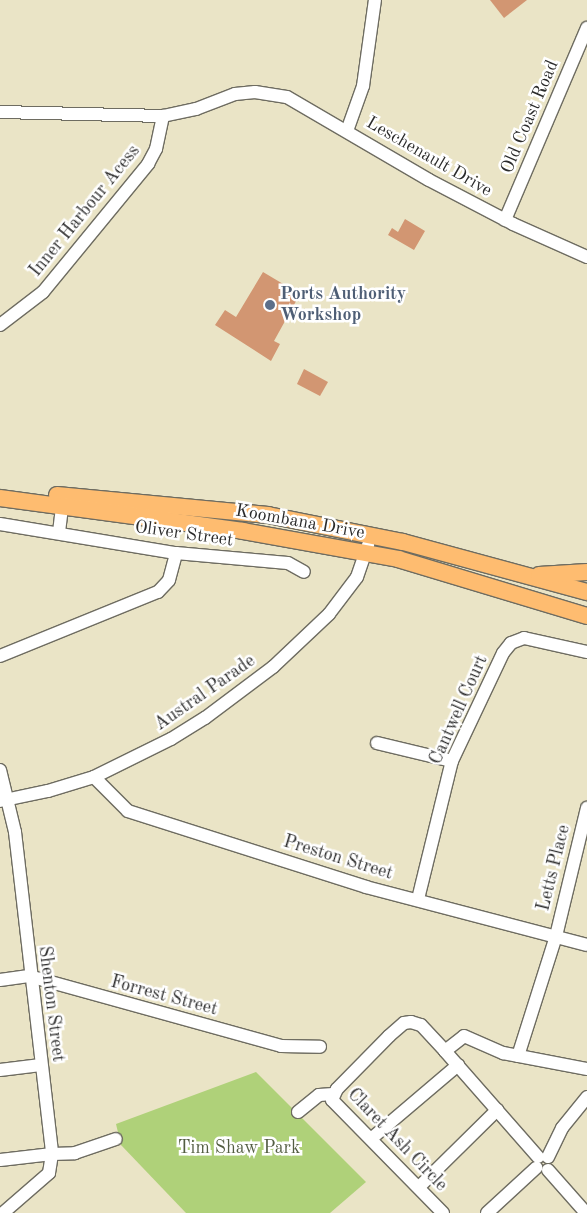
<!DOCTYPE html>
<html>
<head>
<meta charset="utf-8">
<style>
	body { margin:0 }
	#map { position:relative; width:587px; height:1213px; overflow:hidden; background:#eae4c6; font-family:"Old Standard TT",serif }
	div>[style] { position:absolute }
	.green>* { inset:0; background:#afd179 }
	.building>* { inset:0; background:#d29672 }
	.roads { filter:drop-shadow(1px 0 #6e6c61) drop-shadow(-1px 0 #6e6c61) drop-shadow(0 1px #6e6c61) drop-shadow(0 -1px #6e6c61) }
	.minor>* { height:12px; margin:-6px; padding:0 6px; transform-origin:6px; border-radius:6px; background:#fff }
	.major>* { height:16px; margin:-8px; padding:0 8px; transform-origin:8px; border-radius:8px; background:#febc70 }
	.dots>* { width:14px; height:14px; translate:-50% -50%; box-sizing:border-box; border:2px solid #fff; border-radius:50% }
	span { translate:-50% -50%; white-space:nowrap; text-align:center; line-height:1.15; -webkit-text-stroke:5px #fff; paint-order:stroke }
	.street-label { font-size:18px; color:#2b2b2b }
	.service-label { font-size:18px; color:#4e5e75; font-weight:700 }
	.left { translate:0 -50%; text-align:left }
	.park-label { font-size:18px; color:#535d42 }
</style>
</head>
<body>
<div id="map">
	<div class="green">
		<i style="clip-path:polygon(256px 1072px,366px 1182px,330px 1213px,186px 1213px,121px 1145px,116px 1124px)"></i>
	</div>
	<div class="building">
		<i style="clip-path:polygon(490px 0,527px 0,504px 18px)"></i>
		<i style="clip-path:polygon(405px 219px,425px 231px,414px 250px,388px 235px,392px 228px,398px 232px)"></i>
		<i style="clip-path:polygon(263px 272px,300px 294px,274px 341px,280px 344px,271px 361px,215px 325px,225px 310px,236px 317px)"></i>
		<i style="clip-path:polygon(304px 369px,328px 382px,320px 396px,297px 384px)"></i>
	</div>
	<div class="roads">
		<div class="minor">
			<i style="left:0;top:112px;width:163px;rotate:1.4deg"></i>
			<i style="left:347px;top:131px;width:48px;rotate:-70.4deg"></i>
			<i style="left:363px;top:86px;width:87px;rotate:-82.1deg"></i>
			<i style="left:505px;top:220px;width:209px;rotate:-66.9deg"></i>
			<i style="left:0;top:325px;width:54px;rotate:-37.5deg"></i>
			<i style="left:43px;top:292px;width:166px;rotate:-50.6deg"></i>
			<i style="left:148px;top:164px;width:17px;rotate:-62deg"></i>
			<i style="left:156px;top:149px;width:34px;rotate:-78deg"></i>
			<i style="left:163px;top:116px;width:34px;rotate:-12deg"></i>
			<i style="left:196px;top:109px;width:42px;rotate:-21deg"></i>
			<i style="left:235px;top:94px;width:20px;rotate:-6deg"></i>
			<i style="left:255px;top:92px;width:32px;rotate:9deg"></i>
			<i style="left:287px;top:97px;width:164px;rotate:30.3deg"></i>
			<i style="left:429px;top:180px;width:95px;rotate:27.6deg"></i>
			<i style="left:513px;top:224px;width:81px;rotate:24deg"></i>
			<i style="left:0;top:524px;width:178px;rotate:9.4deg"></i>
			<i style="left:176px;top:553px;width:112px;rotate:5.1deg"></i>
			<i style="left:288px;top:563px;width:18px;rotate:29deg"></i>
			<i style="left:59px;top:532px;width:34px;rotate:-83deg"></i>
			<i style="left:0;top:656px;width:170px;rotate:-22.1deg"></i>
			<i style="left:158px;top:592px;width:16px;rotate:-47deg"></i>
			<i style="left:169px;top:580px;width:28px;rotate:-75deg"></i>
			<i style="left:377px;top:743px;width:77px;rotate:13.5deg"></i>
			<i style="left:0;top:770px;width:64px;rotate:76.4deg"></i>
			<i style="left:15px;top:832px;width:324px;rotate:83.4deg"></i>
			<i style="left:52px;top:1154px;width:52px;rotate:173.4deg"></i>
			<i style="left:94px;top:777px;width:48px;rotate:45deg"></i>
			<i style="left:128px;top:811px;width:250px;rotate:17.7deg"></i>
			<i style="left:366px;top:887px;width:228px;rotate:14.7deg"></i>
			<i style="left:0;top:801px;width:49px;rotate:-11.8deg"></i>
			<i style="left:48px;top:791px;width:48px;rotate:-16.9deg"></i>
			<i style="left:94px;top:777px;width:86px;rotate:-26.3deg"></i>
			<i style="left:171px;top:739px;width:40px;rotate:-32deg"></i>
			<i style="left:205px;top:718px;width:85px;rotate:-36.9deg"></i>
			<i style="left:273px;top:667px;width:77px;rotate:-43.4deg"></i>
			<i style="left:329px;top:614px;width:46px;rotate:-52.9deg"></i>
			<i style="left:357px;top:577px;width:34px;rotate:-71deg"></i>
			<i style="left:418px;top:899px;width:142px;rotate:-76.2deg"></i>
			<i style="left:452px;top:761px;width:119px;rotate:-64.7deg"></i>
			<i style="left:503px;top:653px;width:13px;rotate:-51deg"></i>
			<i style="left:511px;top:643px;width:14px;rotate:-21deg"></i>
			<i style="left:524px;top:638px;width:65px;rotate:12.5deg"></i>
			<i style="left:0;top:980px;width:29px;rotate:-8deg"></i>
			<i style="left:29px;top:976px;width:262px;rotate:15.5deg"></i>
			<i style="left:281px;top:1046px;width:39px;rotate:1deg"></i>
			<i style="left:445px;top:1051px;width:141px;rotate:48.7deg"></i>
			<i style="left:518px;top:1056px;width:126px;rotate:-72.4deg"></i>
			<i style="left:556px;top:936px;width:132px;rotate:-76.4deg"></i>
			<i style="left:0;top:1070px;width:41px;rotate:-7deg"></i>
			<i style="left:298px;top:1112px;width:27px;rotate:-39deg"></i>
			<i style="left:319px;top:1095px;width:14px;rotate:-4deg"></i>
			<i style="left:372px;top:1138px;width:113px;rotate:-40.3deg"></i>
			<i style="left:548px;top:1157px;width:32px;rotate:-64deg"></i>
			<i style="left:562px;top:1128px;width:40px;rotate:-51deg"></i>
			<i style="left:548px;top:1170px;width:57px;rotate:48.5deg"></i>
			<i style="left:419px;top:1187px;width:110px;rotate:-44.6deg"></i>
			<i style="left:3px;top:1213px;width:61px;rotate:-41deg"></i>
			<i style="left:49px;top:1173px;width:19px;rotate:-81deg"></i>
			<i style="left:52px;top:1154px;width:23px;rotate:-2deg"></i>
			<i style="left:75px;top:1153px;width:43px;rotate:-18.9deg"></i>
			<i style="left:443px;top:1213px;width:158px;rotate:-134.5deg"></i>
			<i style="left:332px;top:1100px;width:12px;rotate:-66deg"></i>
			<i style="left:337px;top:1089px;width:74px;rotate:-45.5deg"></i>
			<i style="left:389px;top:1036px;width:20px;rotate:-41deg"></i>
			<i style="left:404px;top:1023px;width:7px;rotate:-8deg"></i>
			<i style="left:411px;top:1022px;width:10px;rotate:17deg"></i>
			<i style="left:421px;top:1025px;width:35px;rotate:47deg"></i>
			<i style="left:445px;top:1051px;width:24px;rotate:-38deg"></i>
			<i style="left:464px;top:1036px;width:43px;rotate:23.6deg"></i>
			<i style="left:503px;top:1053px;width:86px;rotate:10.8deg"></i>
			<i style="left:487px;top:1213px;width:67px;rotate:-42.6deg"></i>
		</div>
		<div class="major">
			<i style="left:57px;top:495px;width:212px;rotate:5.4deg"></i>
			<i style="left:268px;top:515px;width:138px;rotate:11.3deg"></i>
			<i style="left:403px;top:542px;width:191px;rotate:15.2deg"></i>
			<i style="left:0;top:498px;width:245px;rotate:7.7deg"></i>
			<i style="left:243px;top:531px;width:158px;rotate:10.2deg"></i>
			<i style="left:398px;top:559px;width:197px;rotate:16.8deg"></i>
			<i style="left:539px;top:575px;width:48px;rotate:-3.6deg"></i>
		</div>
	</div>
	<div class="dots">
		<i style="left:270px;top:305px;background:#5c6f8a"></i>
	</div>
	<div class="street-label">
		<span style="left:530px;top:117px;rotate:-67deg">Old Coast Road</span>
		<span style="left:429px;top:157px;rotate:30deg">Leschenault Drive</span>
		<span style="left:85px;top:211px;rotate:-51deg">Inner Harbour Acess</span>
		<span style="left:300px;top:522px;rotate:10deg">Koombana Drive</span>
		<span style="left:184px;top:534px;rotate:8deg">Oliver Street</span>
		<span style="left:205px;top:693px;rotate:-35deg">Austral Parade</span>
		<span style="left:459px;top:710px;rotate:-66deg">Cantwell Court</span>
		<span style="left:338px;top:858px;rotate:17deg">Preston Street</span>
		<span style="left:554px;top:868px;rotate:-76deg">Letts Place</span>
		<span style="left:164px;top:996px;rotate:15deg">Forrest Street</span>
		<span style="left:51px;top:1004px;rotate:83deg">Shenton Street</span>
		<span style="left:397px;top:1140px;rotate:46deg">Claret Ash Circle</span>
	</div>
	<div class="service-label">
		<span class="left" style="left:280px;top:305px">Ports Authority<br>Workshop</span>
	</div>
	<div class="park-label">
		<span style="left:239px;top:1148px">Tim Shaw Park</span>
	</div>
</div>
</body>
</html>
